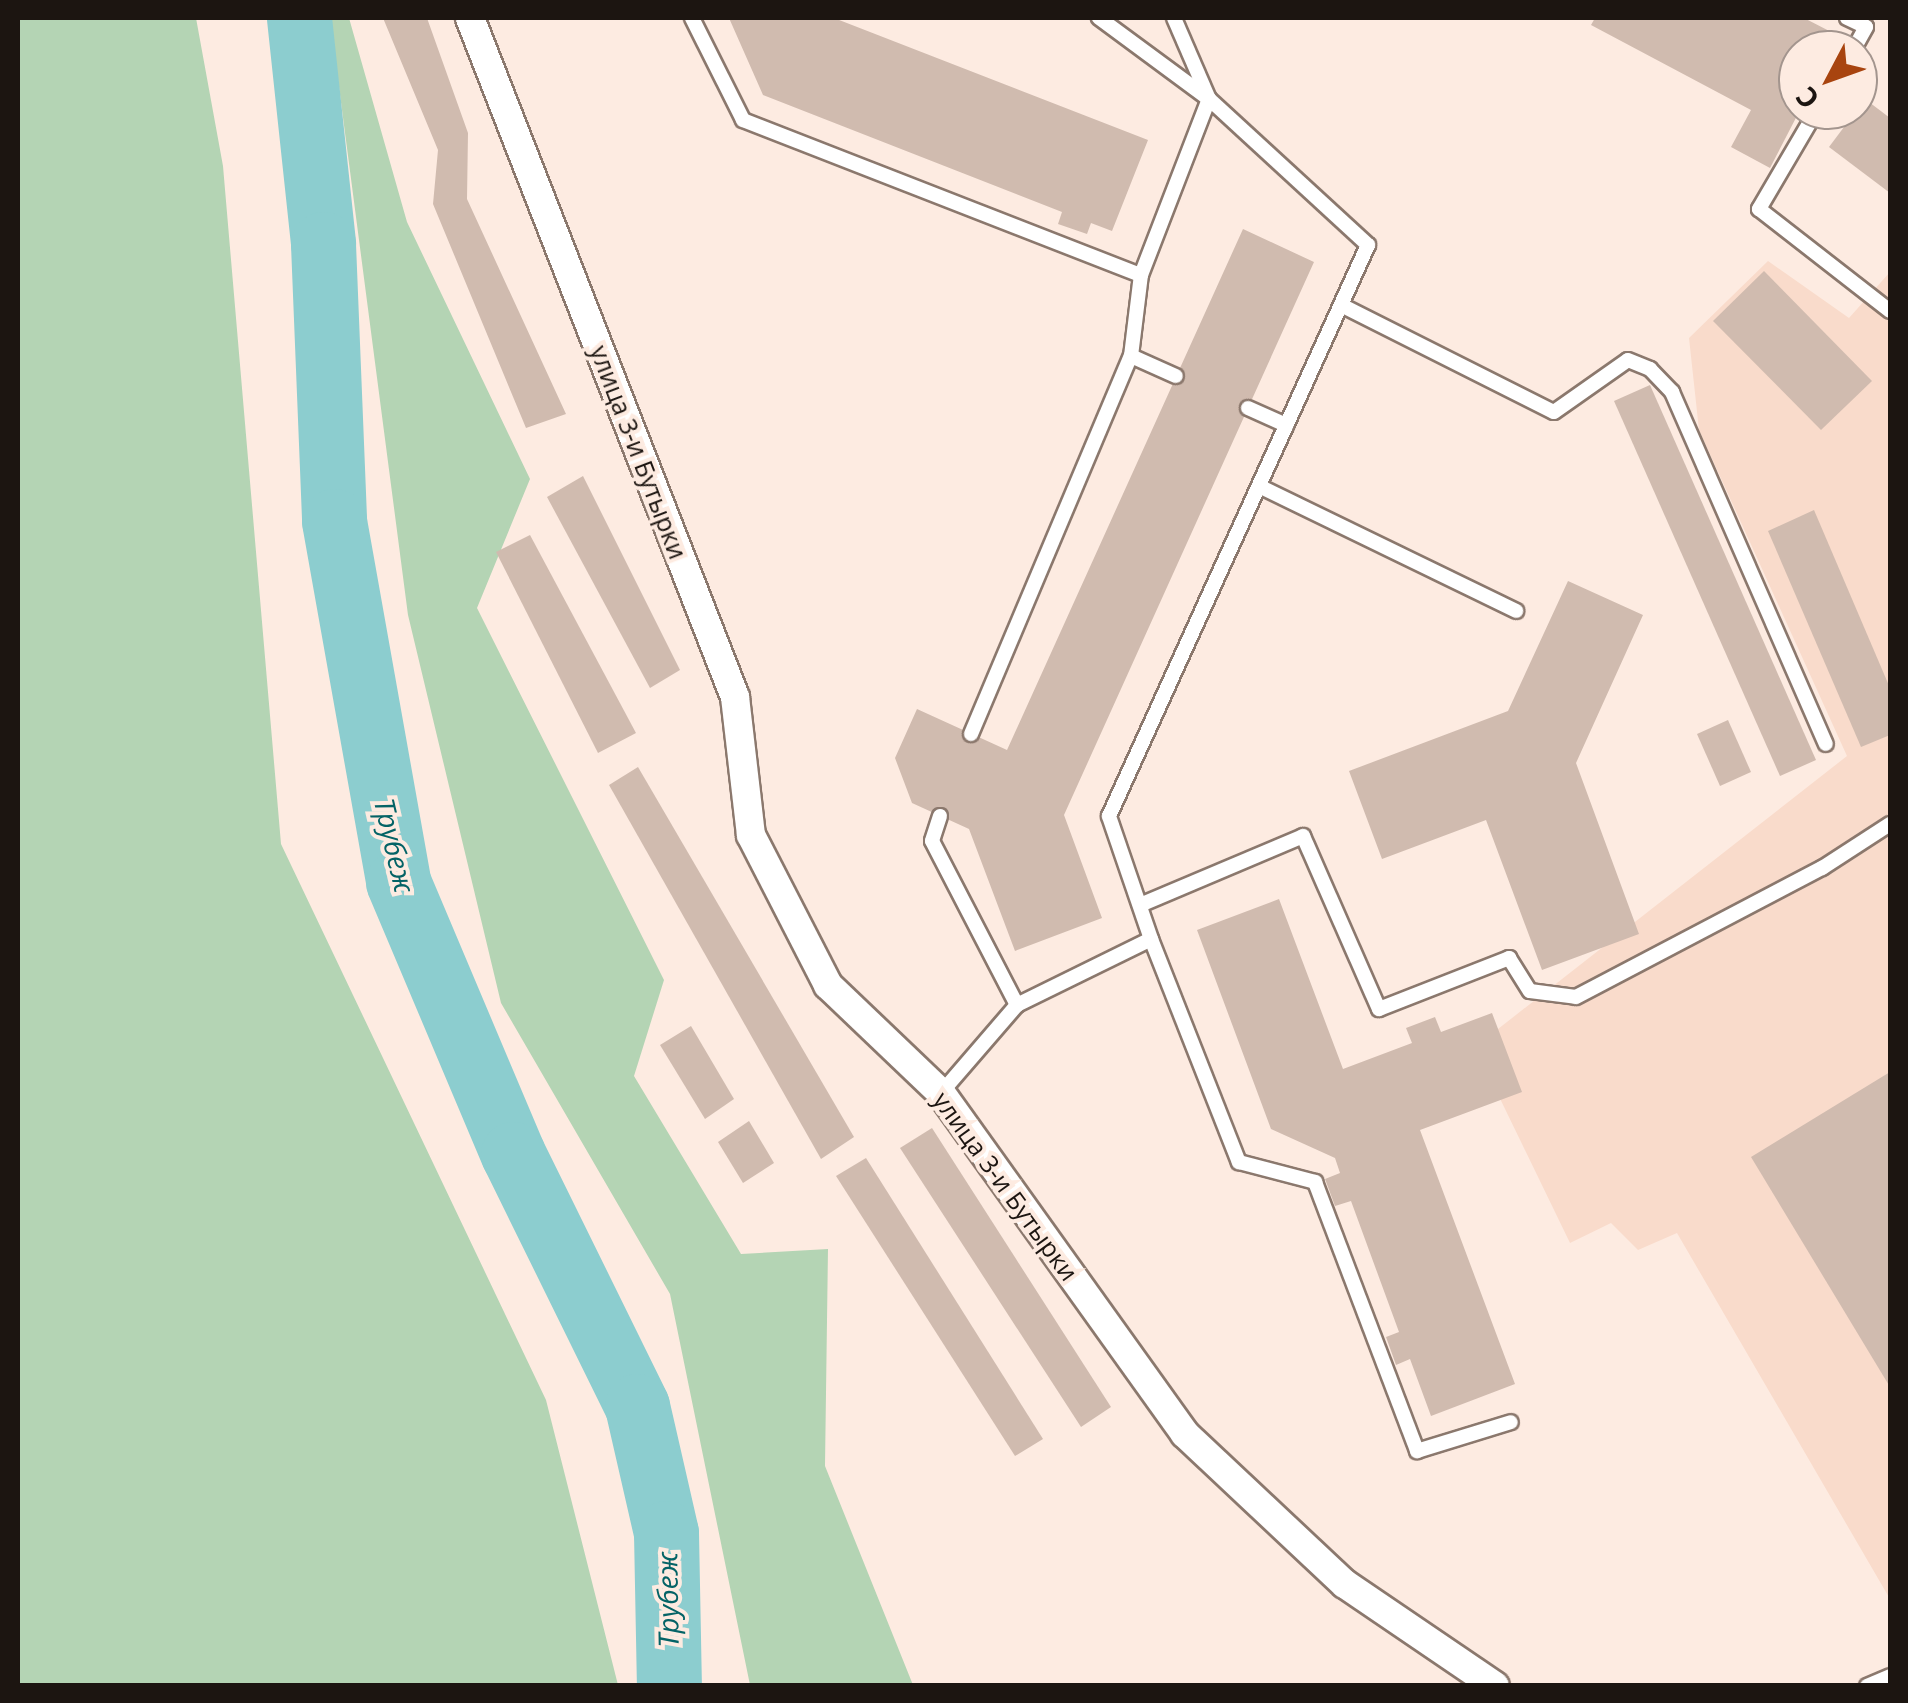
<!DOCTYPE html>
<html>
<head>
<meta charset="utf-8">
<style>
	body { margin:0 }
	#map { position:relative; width:1908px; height:1703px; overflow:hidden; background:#fdebe1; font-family:"Open Sans",sans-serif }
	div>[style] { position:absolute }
	.built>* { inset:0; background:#f9dbcb }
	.green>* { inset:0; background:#b4d4b4 }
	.river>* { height:65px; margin:-32.5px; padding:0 32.5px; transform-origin:32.5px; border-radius:32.5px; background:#8ccdcf }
	.building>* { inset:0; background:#d0bbaf }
	.roads { filter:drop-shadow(2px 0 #8b786d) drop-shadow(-2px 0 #8b786d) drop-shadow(0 2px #8b786d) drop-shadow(0 -2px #8b786d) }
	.service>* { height:14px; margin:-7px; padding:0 7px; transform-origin:7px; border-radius:7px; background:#fff }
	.minor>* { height:28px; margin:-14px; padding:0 14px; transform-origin:14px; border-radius:14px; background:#fff }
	span { translate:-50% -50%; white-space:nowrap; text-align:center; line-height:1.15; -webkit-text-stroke:8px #fdebe1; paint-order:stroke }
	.street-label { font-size:25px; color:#1c1511 }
	.water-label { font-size:28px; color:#046366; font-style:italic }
	.frame { position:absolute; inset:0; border:20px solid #1c1511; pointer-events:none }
	.north { position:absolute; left:1778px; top:30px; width:100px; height:100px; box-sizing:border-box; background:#fdebe1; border:2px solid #a3958e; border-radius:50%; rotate:229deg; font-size:28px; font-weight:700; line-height:40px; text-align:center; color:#1c1511 }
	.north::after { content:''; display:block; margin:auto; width:35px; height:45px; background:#a8440f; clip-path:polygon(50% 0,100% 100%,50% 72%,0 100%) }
</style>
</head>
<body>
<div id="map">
	<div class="built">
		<i style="clip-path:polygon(1768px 261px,1849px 318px,1890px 272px,1890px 1599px,1677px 1233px,1638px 1250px,1611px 1223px,1570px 1243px,1475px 1047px,1847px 756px,1699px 430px,1689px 338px)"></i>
	</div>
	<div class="green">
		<i style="clip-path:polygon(18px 18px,196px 18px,223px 166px,281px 844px,546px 1400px,618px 1685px,18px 1685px)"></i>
		<i style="clip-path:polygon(330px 18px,349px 18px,407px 222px,530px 479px,477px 608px,664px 980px,634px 1076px,741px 1254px,828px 1249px,825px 1466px,913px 1685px,750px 1685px,670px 1294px,501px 1003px,408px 615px)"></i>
	</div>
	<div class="river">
		<i style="left:299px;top:18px;width:227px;rotate:83.9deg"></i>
		<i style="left:323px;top:244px;width:277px;rotate:87.7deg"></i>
		<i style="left:334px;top:521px;width:367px;rotate:79.9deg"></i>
		<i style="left:398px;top:882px;width:295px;rotate:67.1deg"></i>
		<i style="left:513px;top:1154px;width:281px;rotate:63.8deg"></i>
		<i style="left:637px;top:1406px;width:130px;rotate:77.1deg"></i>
		<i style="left:666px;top:1533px;width:153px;rotate:88.9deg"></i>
	</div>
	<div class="building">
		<i style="clip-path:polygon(383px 18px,427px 18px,468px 133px,467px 199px,566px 414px,526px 428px,433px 204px,438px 150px)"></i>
		<i style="clip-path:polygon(729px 18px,834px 18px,1148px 140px,1112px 231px,1091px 223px,1087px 234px,1058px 224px,1062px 212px,763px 95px)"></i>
		<i style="clip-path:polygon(1595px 18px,1804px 18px,1839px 36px,1832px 50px,1798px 50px,1800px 110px,1770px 168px,1731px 147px,1751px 110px,1591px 25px)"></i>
		<i style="clip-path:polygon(1865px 99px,1890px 118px,1890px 193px,1829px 147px)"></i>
		<i style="clip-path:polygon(1243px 229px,1314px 262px,1064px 815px,1102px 918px,1015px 951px,969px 829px,912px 803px,895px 758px,917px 709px,1007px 750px)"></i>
		<i style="clip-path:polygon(1764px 271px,1872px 381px,1821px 430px,1713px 321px)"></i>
		<i style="clip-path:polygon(1650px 385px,1816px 760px,1780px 776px,1614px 401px)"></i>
		<i style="clip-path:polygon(583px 476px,680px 670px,650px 688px,547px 497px)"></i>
		<i style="clip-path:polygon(1814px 510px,1890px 688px,1890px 735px,1861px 747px,1768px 531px)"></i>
		<i style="clip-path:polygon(530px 535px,636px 733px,598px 753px,496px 552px)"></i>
		<i style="clip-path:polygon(1568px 581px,1643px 615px,1576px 763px,1639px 934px,1542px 970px,1486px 820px,1382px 859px,1349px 771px,1508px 711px)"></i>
		<i style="clip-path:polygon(1728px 720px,1751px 772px,1720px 786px,1697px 734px)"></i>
		<i style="clip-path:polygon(638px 767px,854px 1137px,821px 1159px,609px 785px)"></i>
		<i style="clip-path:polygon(1279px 899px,1343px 1069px,1412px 1043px,1406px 1028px,1435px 1017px,1441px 1032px,1492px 1013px,1522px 1092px,1420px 1130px,1515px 1384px,1431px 1416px,1410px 1359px,1396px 1365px,1386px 1337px,1399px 1332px,1351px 1201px,1335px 1206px,1325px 1179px,1340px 1173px,1335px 1158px,1271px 1129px,1197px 930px)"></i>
		<i style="clip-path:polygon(691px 1026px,734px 1099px,705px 1119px,660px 1045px)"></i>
		<i style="clip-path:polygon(1890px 1072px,1890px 1387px,1751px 1157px)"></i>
		<i style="clip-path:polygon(749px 1121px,774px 1163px,743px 1183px,718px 1142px)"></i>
		<i style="clip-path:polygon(932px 1128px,1111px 1407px,1081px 1427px,900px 1148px)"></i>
		<i style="clip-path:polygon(866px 1158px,1043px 1439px,1015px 1456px,836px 1176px)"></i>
	</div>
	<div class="roads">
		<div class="service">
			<i style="left:692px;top:18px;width:114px;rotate:63.4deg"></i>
			<i style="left:743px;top:120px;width:427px;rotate:21.3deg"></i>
			<i style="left:1847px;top:18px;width:21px;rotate:25deg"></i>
			<i style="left:1866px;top:27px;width:26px;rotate:119deg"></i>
			<i style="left:1817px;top:110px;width:115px;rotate:120.4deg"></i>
			<i style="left:1759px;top:209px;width:166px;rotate:37.9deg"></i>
			<i style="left:1341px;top:305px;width:238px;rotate:26.7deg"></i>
			<i style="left:1554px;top:412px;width:90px;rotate:-35.1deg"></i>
			<i style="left:1628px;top:360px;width:24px;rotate:22deg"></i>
			<i style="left:1650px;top:369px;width:32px;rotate:46deg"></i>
			<i style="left:1672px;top:392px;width:384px;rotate:66.4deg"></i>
			<i style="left:1131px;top:356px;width:49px;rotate:24deg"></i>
			<i style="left:1248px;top:408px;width:42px;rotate:24.1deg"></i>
			<i style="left:1259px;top:486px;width:286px;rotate:25.9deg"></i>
			<i style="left:971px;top:734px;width:410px;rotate:-67.1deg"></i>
			<i style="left:1131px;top:356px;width:82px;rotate:-83deg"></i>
			<i style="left:1141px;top:275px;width:189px;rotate:-68.9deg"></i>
			<i style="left:1209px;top:99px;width:137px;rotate:-143.6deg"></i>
			<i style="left:940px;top:816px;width:26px;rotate:108deg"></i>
			<i style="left:932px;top:841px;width:185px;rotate:62.6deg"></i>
			<i style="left:1140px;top:905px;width:177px;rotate:-22.9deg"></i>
			<i style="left:1303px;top:836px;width:189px;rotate:66.3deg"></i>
			<i style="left:1379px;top:1009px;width:140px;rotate:-21.4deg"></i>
			<i style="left:1509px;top:958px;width:39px;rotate:58deg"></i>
			<i style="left:1530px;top:991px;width:46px;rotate:7.4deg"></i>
			<i style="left:1576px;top:997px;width:278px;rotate:-27.7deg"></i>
			<i style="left:1822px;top:868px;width:81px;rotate:-32.9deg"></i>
			<i style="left:1151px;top:939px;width:240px;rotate:68.5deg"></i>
			<i style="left:1239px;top:1162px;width:79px;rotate:14.7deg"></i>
			<i style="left:1315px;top:1182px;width:288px;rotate:69.2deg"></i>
			<i style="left:1417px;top:1451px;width:98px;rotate:-17.1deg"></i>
			<i style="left:941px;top:1093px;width:116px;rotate:-49.2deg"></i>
			<i style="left:1017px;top:1005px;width:149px;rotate:-26.2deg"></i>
			<i style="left:1151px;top:939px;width:130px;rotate:-108.9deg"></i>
			<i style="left:1109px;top:816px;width:627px;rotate:-65.6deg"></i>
			<i style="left:1368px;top:245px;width:216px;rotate:-137.4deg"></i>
			<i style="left:1209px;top:99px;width:88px;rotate:-113.4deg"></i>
			<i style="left:1867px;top:1686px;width:25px;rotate:-23deg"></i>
		</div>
		<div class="minor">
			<i style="left:470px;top:18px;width:729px;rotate:68.68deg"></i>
			<i style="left:735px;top:697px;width:139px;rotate:83.4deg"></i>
			<i style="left:751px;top:835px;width:169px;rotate:62.8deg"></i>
			<i style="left:828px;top:985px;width:156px;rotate:43.7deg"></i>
			<i style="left:941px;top:1093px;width:419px;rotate:54.4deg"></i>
			<i style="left:1185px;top:1434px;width:219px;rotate:43.2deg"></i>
			<i style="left:1345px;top:1584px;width:181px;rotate:34.2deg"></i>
		</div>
	</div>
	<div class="street-label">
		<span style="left:639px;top:452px;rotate:69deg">улица 3-и Бутырки</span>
		<span style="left:1006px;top:1186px;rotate:54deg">улица 3-и Бутырки</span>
	</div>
	<div class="water-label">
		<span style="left:395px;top:845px;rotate:77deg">Трубеж</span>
		<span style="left:667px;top:1600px;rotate:-91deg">Трубеж</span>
	</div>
	<div class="frame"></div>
	<div class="north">С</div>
</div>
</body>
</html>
